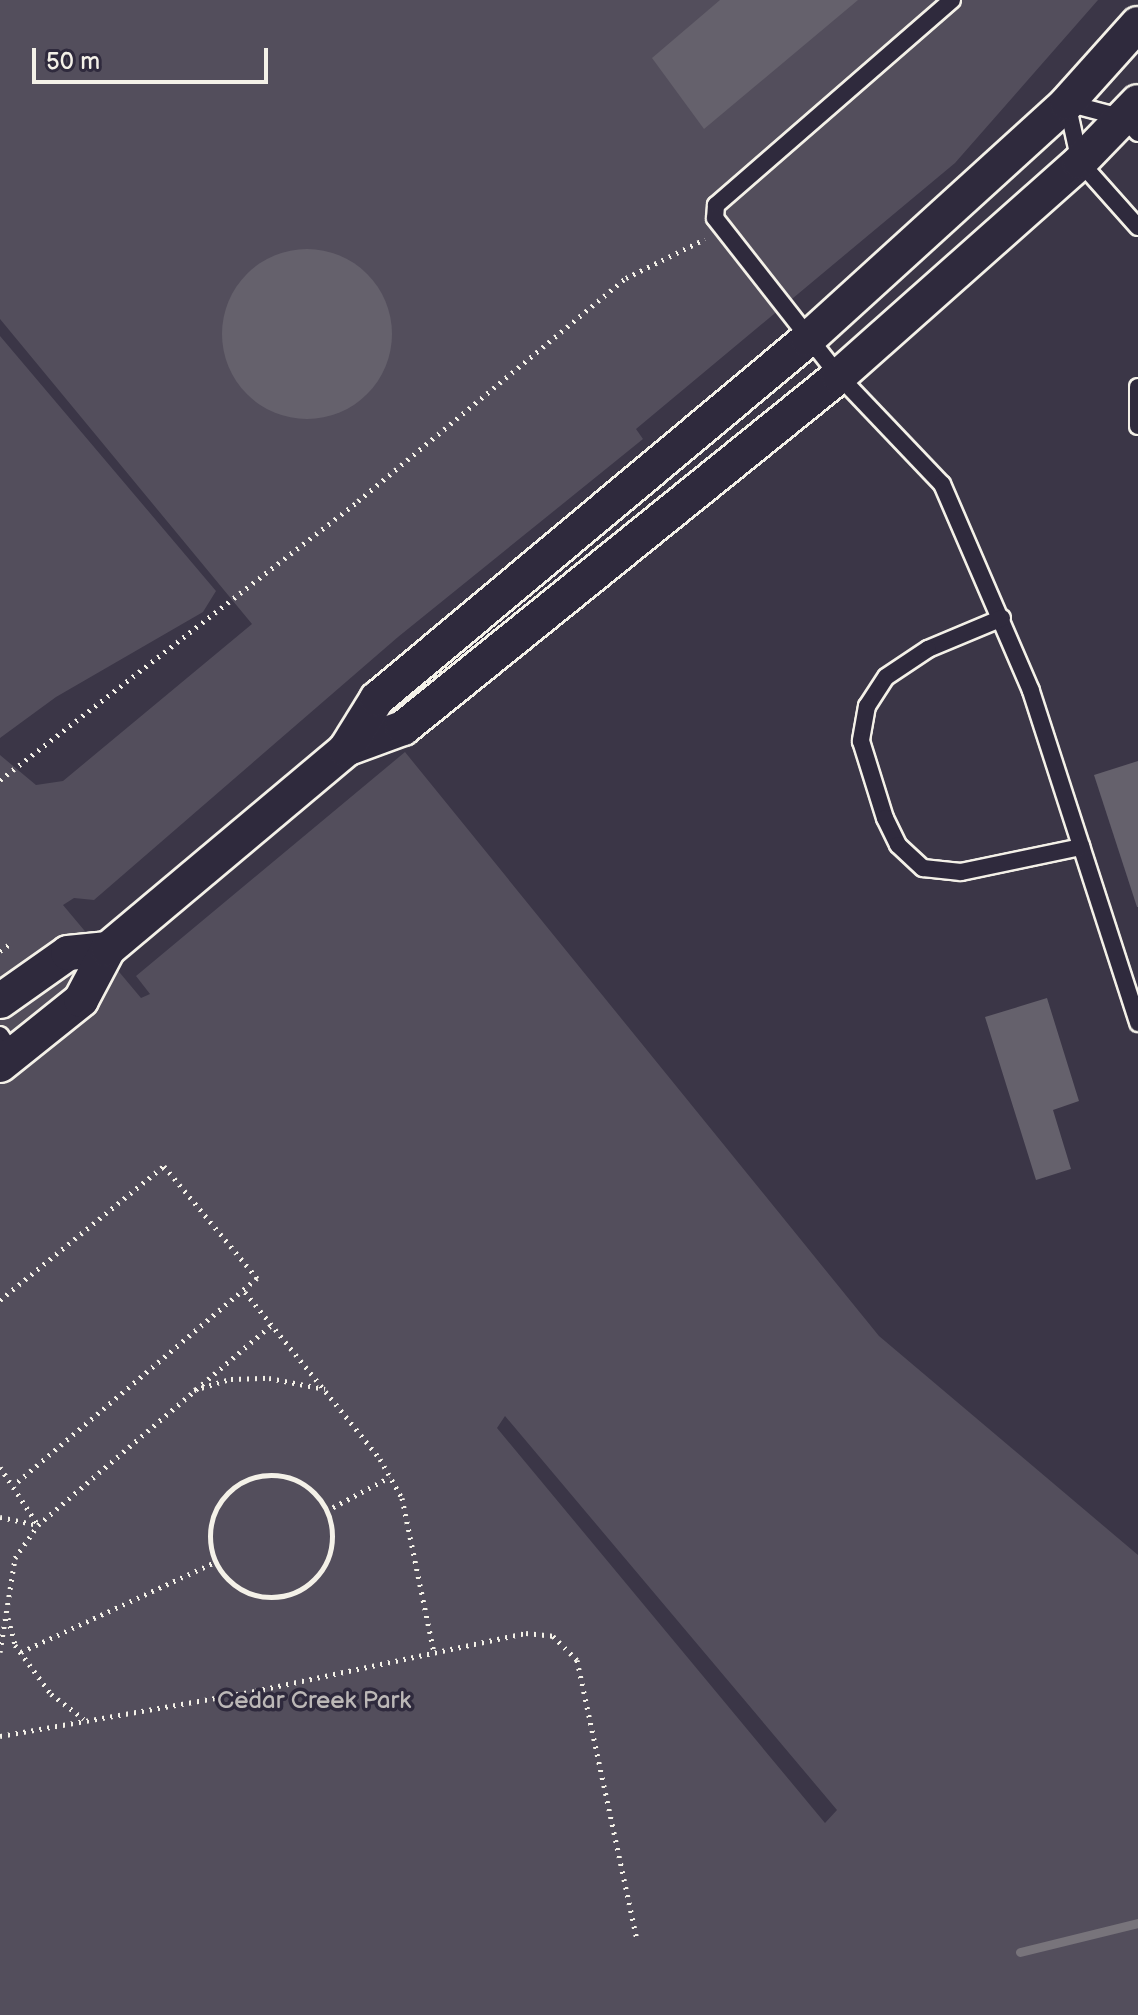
<!DOCTYPE html>
<html>
<head>
<meta charset="utf-8">
<style>
	body { margin:0 }
	#map { position:relative; width:1138px; height:2015px; overflow:hidden; background:#3b3647; font-family:"Balsamiq Sans",sans-serif }
	div>[style] { position:absolute }
	.green>* { inset:0; background:#534e5c }
	.stream>* { height:9px; margin:-4.5px; padding:0 4.5px; transform-origin:4.5px; border-radius:4.5px; background:#78747b }
	.building>* { inset:0; background:#65616c }
	.round { border-radius:50% }
	.path>* { height:5px; margin-top:-2.5px; transform-origin:0; background:repeating-linear-gradient(90deg,#f4f1e8 0 2px,transparent 0 8px) }
	.path>.ring { margin:-2.5px; padding:0; box-sizing:content-box; background:none; border:5px solid #f4f1e8; border-radius:50% }
	.roads { filter:drop-shadow(2px 0 #f4f1e8) drop-shadow(-2px 0 #f4f1e8) drop-shadow(0 2px #f4f1e8) drop-shadow(0 -2px #f4f1e8) }
	.lane>* { height:16px; margin:-8px; padding:0 8px; transform-origin:8px; border-radius:8px; background:#2f2a3d }
	.street>* { height:34px; margin:-17px; padding:0 17px; transform-origin:17px; border-radius:17px; background:#2f2a3d }
	span { translate:-50% -50%; white-space:nowrap; text-align:center; line-height:1.15; -webkit-text-stroke:7px #2f2a3d; paint-order:stroke }
	.park-label { font-size:24px; color:#bcb8b7 }
	.scale { position:absolute; left:32px; top:48px; width:236px; height:36px; box-sizing:border-box; border:4px solid #f4f1e8; border-top:0; padding-left:10px; font-size:24px; line-height:28px; white-space:nowrap; color:#f4f1e8; -webkit-text-stroke:6px #2f2a3d; paint-order:stroke }
</style>
</head>
<body>
<div id="map">
	<div class="green">
		<i style="clip-path:polygon(evenodd,0 0,1098px 0,955px 163px,636px 429px,643px 439px,398px 637px,94px 900px,74px 898px,63px 905px,141px 998px,150px 994px,136px 976px,405px 752px,879px 1336px,1138px 1555px,1138px 2015px,0 2015px,0 755px,36px 785px,63px 781px,252px 624px,0 319px,0 0,505px 1416px,837px 1810px,825px 1823px,497px 1428px,505px 1416px)"></i>
		<i style="clip-path:polygon(0 336px,216px 591px,203px 612px,56px 697px,0 738px)"></i>
	</div>
	<div class="stream">
		<i style="left:1020px;top:1952px;width:122px;rotate:-13.8deg"></i>
	</div>
	<div class="building">
		<i style="clip-path:polygon(720px 0,858px 0,704px 129px,652px 58px)"></i>
		<i class="round" style="left:222px;top:249px;width:170px;height:170px"></i>
		<i style="clip-path:polygon(1138px 761px,1138px 907px,1137px 907px,1094px 775px)"></i>
		<i style="clip-path:polygon(1047px 998px,1079px 1101px,1053px 1110px,1071px 1169px,1036px 1180px,985px 1017px)"></i>
	</div>
	<div class="path">
		<i style="left:0;top:780px;width:454px;rotate:-37.9deg"></i>
		<i style="left:358px;top:501px;width:349px;rotate:-39.8deg"></i>
		<i style="left:626px;top:278px;width:88px;rotate:-26.3deg"></i>
		<i style="left:0;top:951px;width:12px;rotate:-35deg"></i>
		<i style="left:245px;top:1292px;width:215px;rotate:51deg"></i>
		<i style="left:380px;top:1459px;width:45px;rotate:60.6deg"></i>
		<i style="left:402px;top:1498px;width:158px;rotate:78.3deg"></i>
		<i style="left:0;top:1300px;width:212px;rotate:-39.3deg"></i>
		<i style="left:164px;top:1166px;width:146px;rotate:50.3deg"></i>
		<i style="left:257px;top:1278px;width:318px;rotate:139.6deg"></i>
		<i style="left:194px;top:1390px;width:39px;rotate:-17deg"></i>
		<i style="left:231px;top:1379px;width:38px;rotate:-2deg"></i>
		<i style="left:269px;top:1378px;width:57px;rotate:11.1deg"></i>
		<i style="left:0;top:1467px;width:69px;rotate:56.8deg"></i>
		<i class="ring" style="left:210px;top:1475px;width:117px;height:117px"></i>
		<i style="left:326px;top:1511px;width:72px;rotate:-28deg"></i>
		<i style="left:0;top:1517px;width:38px;rotate:12deg"></i>
		<i style="left:8px;top:1618px;width:28px;rotate:75deg"></i>
		<i style="left:15px;top:1645px;width:61px;rotate:53.7deg"></i>
		<i style="left:51px;top:1694px;width:41px;rotate:37.1deg"></i>
		<i style="left:0;top:1652px;width:95px;rotate:-80.9deg"></i>
		<i style="left:15px;top:1558px;width:40px;rotate:-55.1deg"></i>
		<i style="left:38px;top:1525px;width:307px;rotate:-40.6deg"></i>
		<i style="left:21px;top:1652px;width:214px;rotate:-24.9deg"></i>
		<i style="left:0;top:1736px;width:259px;rotate:-10deg"></i>
		<i style="left:255px;top:1691px;width:277px;rotate:-12.1deg"></i>
		<i style="left:526px;top:1633px;width:27px;rotate:6deg"></i>
		<i style="left:553px;top:1636px;width:34px;rotate:45deg"></i>
		<i style="left:577px;top:1660px;width:286px;rotate:77.9deg"></i>
	</div>
	<div class="roads">
		<div class="lane">
			<i style="left:952px;top:0;width:313px;rotate:139deg"></i>
			<i style="left:716px;top:205px;width:13px;rotate:94deg"></i>
			<i style="left:715px;top:218px;width:201px;rotate:51.9deg"></i>
			<i style="left:839px;top:376px;width:149px;rotate:46.4deg"></i>
			<i style="left:942px;top:484px;width:225px;rotate:66.7deg"></i>
			<i style="left:1031px;top:691px;width:349px;rotate:72.1deg"></i>
			<i style="left:1138px;top:133px;width:21px;rotate:-133deg"></i>
			<i style="left:1124px;top:118px;width:59px;rotate:-165.3deg"></i>
			<i style="left:1067px;top:103px;width:60px;rotate:77.6deg"></i>
			<i style="left:1080px;top:162px;width:87px;rotate:48.3deg"></i>
			<i style="left:1138px;top:387px;width:39px;rotate:90deg"></i>
			<i style="left:1002px;top:618px;width:80px;rotate:157.3deg"></i>
			<i style="left:928px;top:649px;width:50px;rotate:146.3deg"></i>
			<i style="left:886px;top:677px;width:35px;rotate:123deg"></i>
			<i style="left:867px;top:706px;width:36px;rotate:100deg"></i>
			<i style="left:861px;top:741px;width:81px;rotate:72.7deg"></i>
			<i style="left:885px;top:818px;width:30px;rotate:64deg"></i>
			<i style="left:898px;top:845px;width:34px;rotate:43deg"></i>
			<i style="left:923px;top:868px;width:38px;rotate:6deg"></i>
			<i style="left:961px;top:872px;width:123px;rotate:-11.8deg"></i>
			<i style="left:0;top:1035px;width:22px;rotate:56deg"></i>
		</div>
		<div class="street">
			<i style="left:346px;top:749px;width:61px;rotate:-20.2deg"></i>
			<i style="left:403px;top:728px;width:560px;rotate:-38.92deg"></i>
			<i style="left:839px;top:376px;width:322px;rotate:-41.6deg"></i>
			<i style="left:1080px;top:162px;width:83px;rotate:-46deg"></i>
			<i style="left:0;top:1001px;width:83px;rotate:-35.2deg"></i>
			<i style="left:68px;top:953px;width:40px;rotate:-5.7deg"></i>
			<i style="left:0;top:1065px;width:104px;rotate:-38.7deg"></i>
			<i style="left:81px;top:1000px;width:58px;rotate:-62.1deg"></i>
			<i style="left:108px;top:949px;width:311px;rotate:-40deg"></i>
			<i style="left:346px;top:749px;width:59px;rotate:-58.2deg"></i>
			<i style="left:377px;top:699px;width:562px;rotate:-39.87deg"></i>
			<i style="left:808px;top:339px;width:350px;rotate:-42.3deg"></i>
			<i style="left:1067px;top:103px;width:106px;rotate:-48.1deg"></i>
		</div>
	</div>
	<div class="park-label">
		<span style="left:314px;top:1701px">Cedar Creek Park</span>
	</div>
	<div class="scale">50 m</div>
</div>
</body>
</html>
